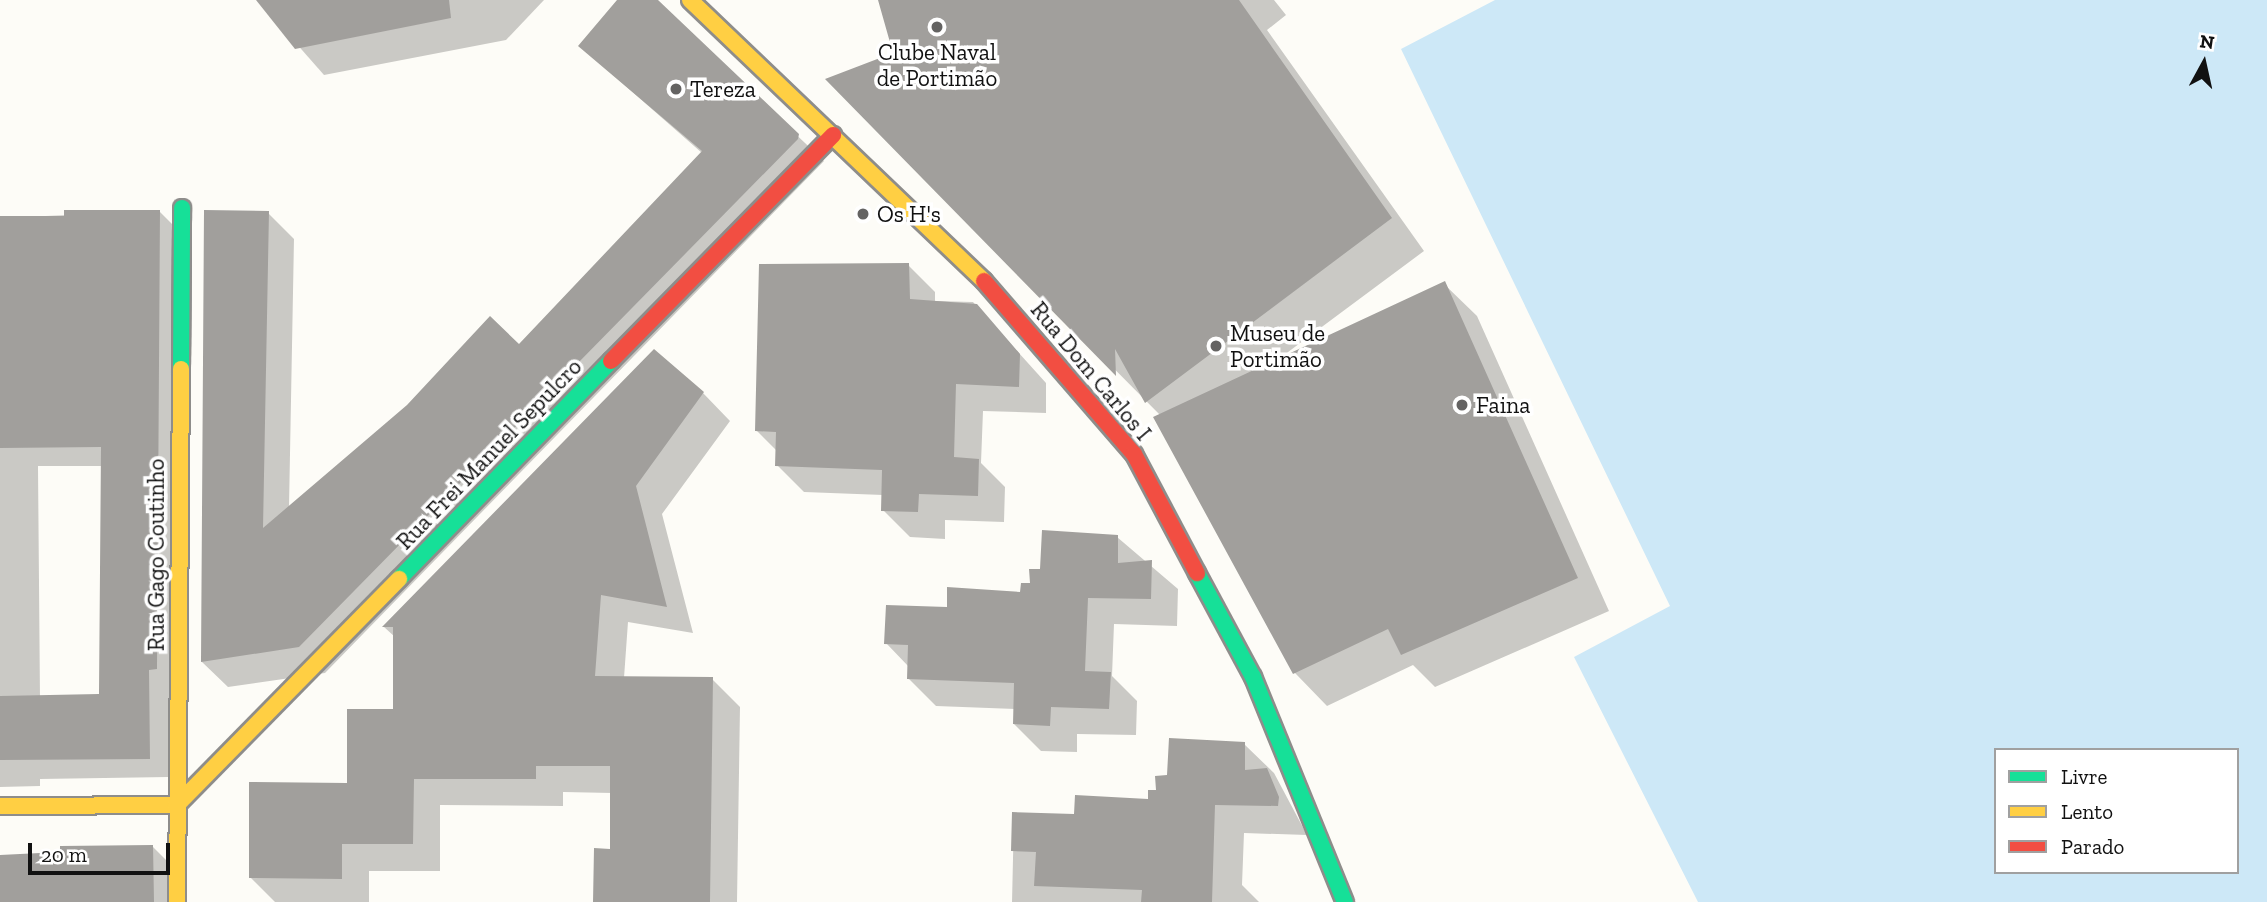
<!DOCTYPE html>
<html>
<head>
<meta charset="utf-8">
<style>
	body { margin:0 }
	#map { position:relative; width:2267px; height:902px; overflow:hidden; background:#fdfcf7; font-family:"Zilla Slab",serif }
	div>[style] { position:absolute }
	.water>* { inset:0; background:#cde8f7 }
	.shadow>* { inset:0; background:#0003 }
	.building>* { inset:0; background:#a19f9c }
	.roads { filter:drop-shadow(2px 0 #8e8d8b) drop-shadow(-2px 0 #8e8d8b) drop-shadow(0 2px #8e8d8b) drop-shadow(0 -2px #8e8d8b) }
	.fast>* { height:16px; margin:-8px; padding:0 8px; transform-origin:8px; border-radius:8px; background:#16e098 }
	.slow>* { height:16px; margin:-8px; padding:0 8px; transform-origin:8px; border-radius:8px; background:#ffcf43 }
	.jam>* { height:16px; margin:-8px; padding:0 8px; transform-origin:8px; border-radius:8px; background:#f24e42 }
	.dots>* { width:19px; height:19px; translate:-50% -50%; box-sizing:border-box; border:4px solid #fff; border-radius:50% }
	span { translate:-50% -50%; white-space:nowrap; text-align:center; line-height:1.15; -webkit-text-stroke:7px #fff; paint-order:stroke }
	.poi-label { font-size:23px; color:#111 }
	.left { translate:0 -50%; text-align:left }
	.street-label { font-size:23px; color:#111 }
	.legend { position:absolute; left:1994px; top:748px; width:245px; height:126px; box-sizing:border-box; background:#fff; border:2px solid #a0a0a0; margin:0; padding:9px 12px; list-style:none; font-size:21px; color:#111 }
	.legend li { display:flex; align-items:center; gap:14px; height:35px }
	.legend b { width:35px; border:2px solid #a0a0a0 }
	.north { position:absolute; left:2169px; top:28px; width:70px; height:70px; -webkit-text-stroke:5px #fff; paint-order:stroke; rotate:8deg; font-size:19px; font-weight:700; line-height:28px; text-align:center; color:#111 }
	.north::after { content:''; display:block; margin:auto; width:24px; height:32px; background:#111; clip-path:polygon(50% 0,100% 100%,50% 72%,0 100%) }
	.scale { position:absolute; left:28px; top:843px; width:142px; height:32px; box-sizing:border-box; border:4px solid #111; border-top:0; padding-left:9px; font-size:21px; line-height:24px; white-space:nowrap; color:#111; -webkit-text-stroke:5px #fff; paint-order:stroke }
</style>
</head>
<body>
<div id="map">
	<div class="water">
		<i style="clip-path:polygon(evenodd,1495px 0,2267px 0,2267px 902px,1698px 902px,1574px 657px,1670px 606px,1401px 49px,1495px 0,1996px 750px,2237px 750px,2237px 872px,1996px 872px,1996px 750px)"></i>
	</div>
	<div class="shadow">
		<i style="clip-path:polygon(258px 0,544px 0,506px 40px,324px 75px)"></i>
		<i style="clip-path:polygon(619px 0,654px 0,824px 161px,325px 673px,228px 687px,202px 662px,268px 213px,294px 239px,289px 508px,519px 346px,702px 153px,580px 46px)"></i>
		<i style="clip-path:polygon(880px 0,1274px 0,1286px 15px,1267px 30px,1424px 251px,1280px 358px,1444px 284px,1477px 316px,1609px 611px,1435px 687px,1413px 665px,1327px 706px,1295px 673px,1155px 418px,1161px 416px,828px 80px,895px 54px)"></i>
		<i style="clip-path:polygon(evenodd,159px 211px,179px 231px,169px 777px,40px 779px,40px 786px,0 787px,0 218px,159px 211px,38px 466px,102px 466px,101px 696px,40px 697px,38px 466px)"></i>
		<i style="clip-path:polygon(908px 265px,935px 292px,935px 301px,973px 302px,1046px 383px,1046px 413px,983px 411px,981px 463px,1005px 487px,1004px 522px,945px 520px,945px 539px,910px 537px,883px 510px,883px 495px,804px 492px,777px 465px,777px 451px,756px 430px)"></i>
		<i style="clip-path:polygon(703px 393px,730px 421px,662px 514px,693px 633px,628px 622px,624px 678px,712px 679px,740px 707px,737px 902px,595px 902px,611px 850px,612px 793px,563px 792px,563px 806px,440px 805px,440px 871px,369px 871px,369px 902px,275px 902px,250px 877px,349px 785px,395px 711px,395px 637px,384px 627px)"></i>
		<i style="clip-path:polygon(1117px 537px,1178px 589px,1177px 626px,1114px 624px,1112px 676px,1137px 701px,1136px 735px,1077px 734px,1077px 752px,1041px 751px,1014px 724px,1015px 709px,936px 706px,909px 679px,909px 667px,886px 643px,949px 609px,1022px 594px,1042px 570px)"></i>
		<i style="clip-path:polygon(1244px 744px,1274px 773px,1307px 835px,1244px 833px,1242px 885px,1259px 902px,1012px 902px,1014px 814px,1076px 816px,1149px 801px,1169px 777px)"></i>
		<i style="clip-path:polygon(153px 847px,180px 874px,180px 902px,0 902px,0 857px)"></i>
	</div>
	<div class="building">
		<i style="clip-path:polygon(256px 0,449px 0,451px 18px,295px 49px)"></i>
		<i style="clip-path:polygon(617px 0,658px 0,799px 134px,798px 139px,299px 647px,201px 662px,204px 210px,269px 211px,263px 528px,407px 405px,490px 316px,519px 344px,702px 151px,578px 46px)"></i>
		<i style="clip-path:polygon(878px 0,1239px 0,1392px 218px,1145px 403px,1115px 349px,1116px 376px,825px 79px,893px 53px)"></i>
		<i style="clip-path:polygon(64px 210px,160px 210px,157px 669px,149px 670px,150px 759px,0 760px,0 696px,99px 694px,101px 447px,0 448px,0 216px,64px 216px)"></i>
		<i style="clip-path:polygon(909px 263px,910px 299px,977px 304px,1020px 354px,1019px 387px,956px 384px,954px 457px,979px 459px,978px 496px,919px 494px,918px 512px,881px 511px,882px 470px,775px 466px,776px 432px,755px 431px,759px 264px)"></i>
		<i style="clip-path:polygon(1445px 281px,1578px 578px,1401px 655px,1388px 629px,1293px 674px,1153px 417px)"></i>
		<i style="clip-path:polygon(654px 349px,704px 392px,636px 486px,667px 607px,601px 595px,595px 676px,713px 677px,710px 902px,593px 902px,594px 848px,610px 849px,610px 766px,536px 766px,536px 779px,414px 779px,413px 844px,342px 844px,342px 879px,249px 878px,249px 782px,347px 783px,347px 709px,393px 709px,393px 627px,382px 627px)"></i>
		<i style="clip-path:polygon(1042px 530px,1118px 535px,1118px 563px,1152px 560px,1151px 599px,1088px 598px,1085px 671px,1111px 672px,1109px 709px,1051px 707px,1050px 726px,1013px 724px,1014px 683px,907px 679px,908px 645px,884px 644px,886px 605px,947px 607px,947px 587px,1020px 592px,1021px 583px,1030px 583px,1029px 569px,1040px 569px)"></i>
		<i style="clip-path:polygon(1169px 738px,1245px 742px,1245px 770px,1267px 768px,1279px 797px,1278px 806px,1215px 805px,1212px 902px,1141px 902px,1142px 890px,1034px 886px,1036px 852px,1011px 851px,1012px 812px,1074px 814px,1075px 795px,1148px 799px,1148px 790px,1156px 790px,1155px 776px,1167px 775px)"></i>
		<i style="clip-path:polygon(153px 845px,154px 902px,0 902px,0 855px,60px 852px,60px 846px)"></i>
	</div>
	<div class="roads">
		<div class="fast">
			<i style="left:181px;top:369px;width:161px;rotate:-89.6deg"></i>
			<i style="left:1197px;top:573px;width:118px;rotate:61.7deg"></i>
			<i style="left:1253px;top:677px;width:243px;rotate:67.8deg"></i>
			<i style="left:399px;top:579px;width:304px;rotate:-45.8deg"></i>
		</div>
		<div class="slow">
			<i style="left:690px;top:0;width:407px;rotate:43.7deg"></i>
			<i style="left:0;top:806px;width:177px;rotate:-0.3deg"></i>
			<i style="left:177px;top:805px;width:317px;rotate:-45.5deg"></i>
			<i style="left:177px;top:902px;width:533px;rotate:-89.57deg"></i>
		</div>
		<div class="jam">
			<i style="left:984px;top:281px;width:229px;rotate:49.1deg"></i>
			<i style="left:1134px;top:454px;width:135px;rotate:62.1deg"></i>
			<i style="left:611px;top:361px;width:317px;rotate:-45.5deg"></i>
		</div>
	</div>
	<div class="dots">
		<i style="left:937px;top:27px;background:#646362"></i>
		<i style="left:676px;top:89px;background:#646362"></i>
		<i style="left:863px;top:214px;background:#646362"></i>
		<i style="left:1216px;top:346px;background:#646362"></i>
		<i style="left:1462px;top:405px;background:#646362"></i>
	</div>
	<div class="poi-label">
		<span style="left:937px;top:65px">Clube Naval<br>de Portimão</span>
		<span class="left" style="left:690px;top:89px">Tereza</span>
		<span class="left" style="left:877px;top:214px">Os H's</span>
		<span class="left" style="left:1230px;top:346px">Museu de<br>Portimão</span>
		<span class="left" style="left:1476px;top:405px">Faina</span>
	</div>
	<div class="street-label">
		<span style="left:1091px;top:371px;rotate:50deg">Rua Dom Carlos I</span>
		<span style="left:489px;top:454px;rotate:-46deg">Rua Frei Manuel Sepulcro</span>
		<span style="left:156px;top:555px;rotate:-90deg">Rua Gago Coutinho</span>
	</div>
	<ul class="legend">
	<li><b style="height:9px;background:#16e098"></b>Livre</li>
	<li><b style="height:9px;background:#ffcf43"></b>Lento</li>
	<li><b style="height:9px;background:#f24e42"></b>Parado</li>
	</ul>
	<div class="north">N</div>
	<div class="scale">20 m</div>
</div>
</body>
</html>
